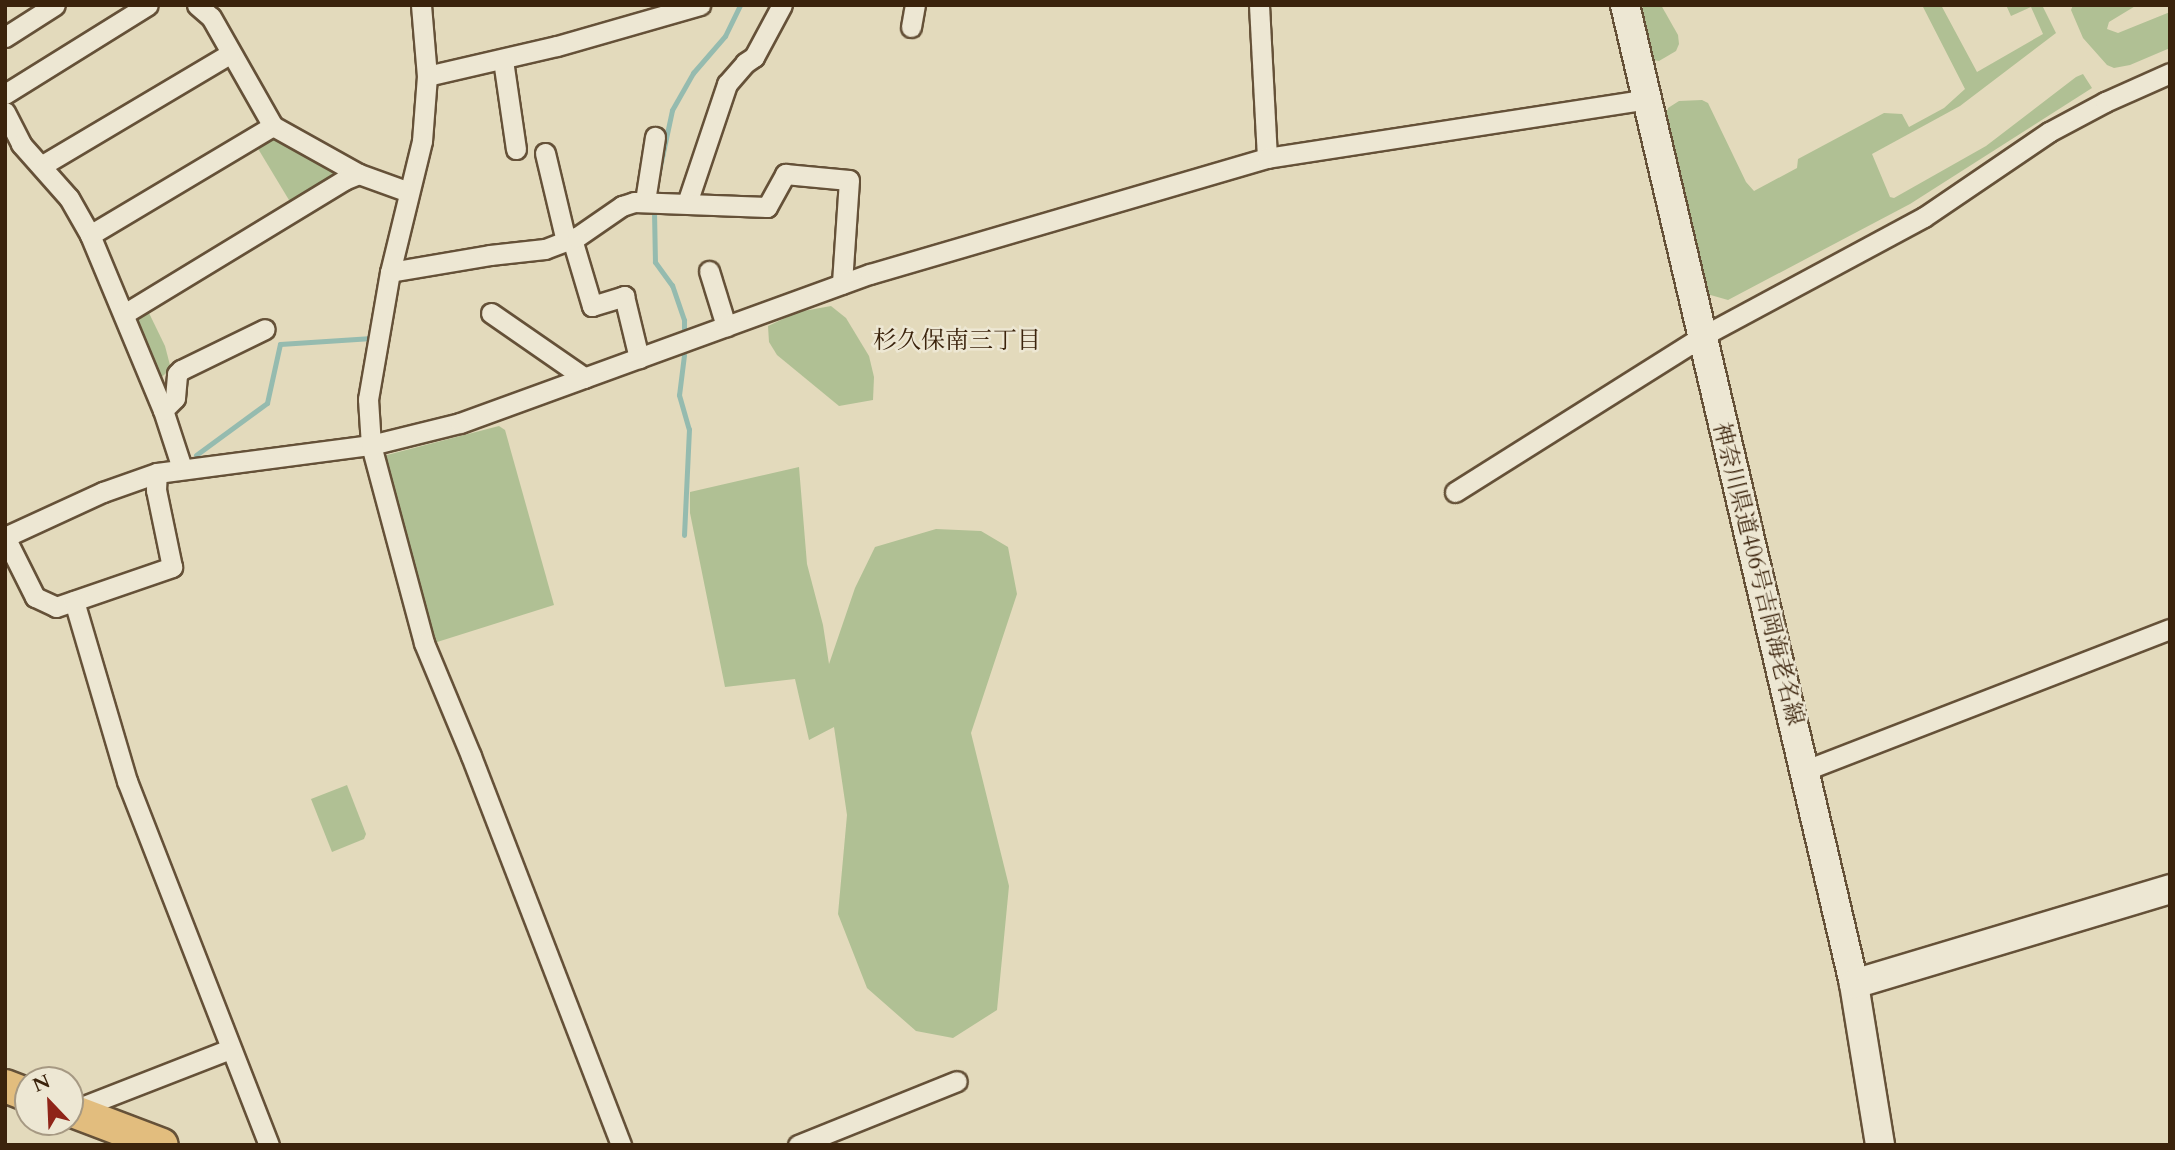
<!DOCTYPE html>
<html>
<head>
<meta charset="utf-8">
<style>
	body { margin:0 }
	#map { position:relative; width:2175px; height:1150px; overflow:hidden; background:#e3dabc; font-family:Cardo,"Noto Serif JP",serif }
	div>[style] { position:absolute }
	.green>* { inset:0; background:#b0c094 }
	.stream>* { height:5px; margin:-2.5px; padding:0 2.5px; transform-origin:2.5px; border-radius:2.5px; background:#95bbaf }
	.roads { filter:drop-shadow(2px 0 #655138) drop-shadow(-2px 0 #655138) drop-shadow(0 2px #655138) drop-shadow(0 -2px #655138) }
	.street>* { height:19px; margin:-9.5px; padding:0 9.5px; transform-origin:9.5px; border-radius:9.5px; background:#ede7d3 }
	.secondary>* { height:28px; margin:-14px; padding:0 14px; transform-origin:14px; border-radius:14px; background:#ede7d3 }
	.primary>* { height:32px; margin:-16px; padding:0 16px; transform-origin:16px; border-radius:16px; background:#e2bd7e }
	span { translate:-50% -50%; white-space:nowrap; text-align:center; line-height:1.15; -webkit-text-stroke:5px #ede7d3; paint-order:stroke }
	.street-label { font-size:23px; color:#3b230c }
	.neighbourhood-label { font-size:24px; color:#3b230c }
	.frame { position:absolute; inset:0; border:7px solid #3b230c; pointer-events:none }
	.north { position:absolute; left:14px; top:1066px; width:70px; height:70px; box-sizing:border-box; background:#ede7d3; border:2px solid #a69983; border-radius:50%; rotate:337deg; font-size:19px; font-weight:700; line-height:28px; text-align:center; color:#3b230c }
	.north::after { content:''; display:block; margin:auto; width:24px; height:32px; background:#8f2418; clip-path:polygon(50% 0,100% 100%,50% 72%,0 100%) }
</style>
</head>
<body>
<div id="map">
	<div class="green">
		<i style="clip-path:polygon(1642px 5px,1661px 5px,1678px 35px,1679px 44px,1676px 51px,1659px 61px,1652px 60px)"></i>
		<i style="clip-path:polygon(1922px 5px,1941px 5px,1977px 72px,2043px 34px,2031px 7px,2011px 16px,2006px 5px,2042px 5px,2056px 33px,1960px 106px,1872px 154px,1890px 197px,1894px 198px,1986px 146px,2076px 77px,2083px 74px,2092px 88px,1910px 204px,1728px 300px,1707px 294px,1666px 115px,1668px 108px,1679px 101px,1702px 100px,1708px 103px,1746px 182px,1754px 191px,1797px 168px,1798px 159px,1884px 113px,1902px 114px,1909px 127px,1944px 108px,1965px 89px)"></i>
		<i style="clip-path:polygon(2073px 5px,2137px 5px,2109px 22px,2107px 29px,2118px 33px,2170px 12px,2170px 48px,2130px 65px,2114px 68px,2107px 65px,2083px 38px,2071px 10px)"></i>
		<i style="clip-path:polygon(270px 135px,336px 170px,337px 175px,292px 205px,254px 142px)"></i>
		<i style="clip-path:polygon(831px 306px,846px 318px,869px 356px,874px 377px,873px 400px,839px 406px,777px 355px,769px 342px,768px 326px,798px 312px)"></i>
		<i style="clip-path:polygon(148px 311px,165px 346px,171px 369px,158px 380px,135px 327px,138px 315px)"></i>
		<i style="clip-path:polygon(499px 426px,505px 430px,554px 605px,434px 643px,383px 456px)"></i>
		<i style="clip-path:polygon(799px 467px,807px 564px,823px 625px,829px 664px,855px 588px,875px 547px,936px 529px,981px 531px,1008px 547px,1017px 594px,971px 733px,1009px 886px,997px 1010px,953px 1038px,916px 1031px,867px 988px,838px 914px,847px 815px,834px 727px,809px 740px,795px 679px,725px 687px,690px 513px,690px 492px)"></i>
		<i style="clip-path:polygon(347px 785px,366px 834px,364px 839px,332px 852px,311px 799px)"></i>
	</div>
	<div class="stream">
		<i style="left:658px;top:176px;width:67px;rotate:-78deg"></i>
		<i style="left:672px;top:110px;width:43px;rotate:-60.4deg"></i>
		<i style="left:693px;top:73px;width:49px;rotate:-49.1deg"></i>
		<i style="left:725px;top:36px;width:34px;rotate:-64deg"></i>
		<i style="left:654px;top:211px;width:51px;rotate:88.9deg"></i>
		<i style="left:655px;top:262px;width:29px;rotate:54deg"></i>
		<i style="left:672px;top:285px;width:37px;rotate:71deg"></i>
		<i style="left:684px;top:320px;width:10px;rotate:90deg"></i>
		<i style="left:684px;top:355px;width:40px;rotate:97.1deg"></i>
		<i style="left:679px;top:395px;width:35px;rotate:74deg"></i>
		<i style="left:689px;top:429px;width:106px;rotate:92.7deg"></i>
		<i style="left:196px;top:455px;width:88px;rotate:-36.2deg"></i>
		<i style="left:267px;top:403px;width:60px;rotate:-77.6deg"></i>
		<i style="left:280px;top:344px;width:92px;rotate:-3.7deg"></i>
	</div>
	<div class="roads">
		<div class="street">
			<i style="left:197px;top:5px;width:18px;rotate:41deg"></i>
			<i style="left:211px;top:17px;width:125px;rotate:60.4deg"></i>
			<i style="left:273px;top:126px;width:98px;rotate:29.2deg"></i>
			<i style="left:359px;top:174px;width:53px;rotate:19.8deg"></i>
			<i style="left:421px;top:5px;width:71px;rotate:85.2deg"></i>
			<i style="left:427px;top:76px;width:65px;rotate:94.4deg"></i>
			<i style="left:422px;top:141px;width:135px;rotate:103.7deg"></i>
			<i style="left:390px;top:272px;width:129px;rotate:99.8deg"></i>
			<i style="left:368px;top:399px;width:46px;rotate:86.3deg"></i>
			<i style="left:371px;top:445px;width:205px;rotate:75deg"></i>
			<i style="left:424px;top:643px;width:122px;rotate:67.4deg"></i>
			<i style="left:471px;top:756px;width:417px;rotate:68.9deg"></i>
			<i style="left:1259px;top:5px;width:153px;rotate:87deg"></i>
			<i style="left:911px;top:27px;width:22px;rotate:-80deg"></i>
			<i style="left:5px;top:37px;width:59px;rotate:-32.6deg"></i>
			<i style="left:503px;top:60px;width:90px;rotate:81.7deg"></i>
			<i style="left:427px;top:76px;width:133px;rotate:-13deg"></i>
			<i style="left:557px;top:46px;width:149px;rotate:-16deg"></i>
			<i style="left:5px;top:94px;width:168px;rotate:-31.9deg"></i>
			<i style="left:5px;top:112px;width:36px;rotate:63deg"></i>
			<i style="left:21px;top:144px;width:72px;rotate:48.4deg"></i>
			<i style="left:69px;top:198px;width:43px;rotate:60.4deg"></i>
			<i style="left:90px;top:235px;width:190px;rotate:67.4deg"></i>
			<i style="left:163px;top:410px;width:61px;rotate:71.9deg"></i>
			<i style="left:545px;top:153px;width:90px;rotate:76.6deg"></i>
			<i style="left:41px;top:166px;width:220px;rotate:-30.7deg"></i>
			<i style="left:645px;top:201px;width:65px;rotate:-81.1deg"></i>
			<i style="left:687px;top:203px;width:126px;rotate:-71.4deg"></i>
			<i style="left:727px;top:84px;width:28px;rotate:-49deg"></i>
			<i style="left:745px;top:63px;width:11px;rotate:-34deg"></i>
			<i style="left:754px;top:57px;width:59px;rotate:-61.7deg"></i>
			<i style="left:90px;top:235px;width:213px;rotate:-30.8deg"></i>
			<i style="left:572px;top:239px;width:70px;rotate:73.4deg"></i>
			<i style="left:592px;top:306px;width:34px;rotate:-17deg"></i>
			<i style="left:624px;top:296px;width:64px;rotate:76.4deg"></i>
			<i style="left:709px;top:271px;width:58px;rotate:72.8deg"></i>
			<i style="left:390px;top:272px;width:101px;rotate:-9.6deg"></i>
			<i style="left:490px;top:255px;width:55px;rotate:-6.2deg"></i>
			<i style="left:545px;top:249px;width:34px;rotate:-21deg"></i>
			<i style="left:577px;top:237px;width:55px;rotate:-34.6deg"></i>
			<i style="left:622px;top:206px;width:13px;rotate:-18deg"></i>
			<i style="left:634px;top:202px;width:133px;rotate:2.2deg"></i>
			<i style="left:767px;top:207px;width:38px;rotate:-61deg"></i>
			<i style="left:785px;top:174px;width:64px;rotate:5.4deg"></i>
			<i style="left:849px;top:180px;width:104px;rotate:93.9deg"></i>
			<i style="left:491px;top:313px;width:114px;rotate:34.7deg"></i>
			<i style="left:124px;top:314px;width:258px;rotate:-31.3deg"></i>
			<i style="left:344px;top:180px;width:16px;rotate:-22deg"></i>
			<i style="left:163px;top:410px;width:17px;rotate:-45deg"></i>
			<i style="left:175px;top:398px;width:24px;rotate:-85deg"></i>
			<i style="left:177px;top:374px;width:6px;rotate:-45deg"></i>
			<i style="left:181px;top:370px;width:93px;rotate:-26deg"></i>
			<i style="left:1455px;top:492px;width:291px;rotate:-32.2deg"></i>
			<i style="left:1701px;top:337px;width:253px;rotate:-28.3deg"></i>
			<i style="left:1924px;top:217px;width:151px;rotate:-34.2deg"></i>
			<i style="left:2049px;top:132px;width:64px;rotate:-28.2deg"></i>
			<i style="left:2105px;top:102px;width:71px;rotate:-24deg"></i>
			<i style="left:5px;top:537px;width:108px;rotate:-24.7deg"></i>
			<i style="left:103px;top:492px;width:57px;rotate:-19.4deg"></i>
			<i style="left:157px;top:473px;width:216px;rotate:-7.5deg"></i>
			<i style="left:371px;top:445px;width:92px;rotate:-13.9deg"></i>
			<i style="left:460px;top:423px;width:436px;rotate:-20deg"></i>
			<i style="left:870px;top:274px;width:414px;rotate:-16.3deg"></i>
			<i style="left:1267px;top:158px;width:384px;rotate:-8.8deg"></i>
			<i style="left:5px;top:537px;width:67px;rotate:63.4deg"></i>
			<i style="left:35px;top:597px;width:23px;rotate:25deg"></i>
			<i style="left:56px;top:607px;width:123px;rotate:-19deg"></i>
			<i style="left:172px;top:567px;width:79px;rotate:-101.7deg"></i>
			<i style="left:156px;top:490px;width:17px;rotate:-87deg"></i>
			<i style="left:74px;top:601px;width:188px;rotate:73.6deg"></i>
			<i style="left:127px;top:781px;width:391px;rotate:68.7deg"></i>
			<i style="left:1806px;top:770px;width:390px;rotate:-21.2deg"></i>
			<i style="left:71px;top:1111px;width:171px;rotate:-21.3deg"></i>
			<i style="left:798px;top:1145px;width:171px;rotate:-21.9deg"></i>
		</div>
		<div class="secondary">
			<i style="left:1625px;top:5px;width:1005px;rotate:76.83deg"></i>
			<i style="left:1854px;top:984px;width:163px;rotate:80.8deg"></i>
			<i style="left:1854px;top:984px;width:330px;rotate:-16.7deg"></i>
		</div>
		<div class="primary">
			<i style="left:5px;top:1086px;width:25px;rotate:21deg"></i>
			<i style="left:70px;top:1110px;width:98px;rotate:20.8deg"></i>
		</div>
	</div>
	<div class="street-label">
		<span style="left:1758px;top:574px;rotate:76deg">神奈川県道406号吉岡海老名線</span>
	</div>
	<div class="neighbourhood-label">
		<span style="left:957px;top:341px">杉久保南三丁目</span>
	</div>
	<div class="frame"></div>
	<div class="north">N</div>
</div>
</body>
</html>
